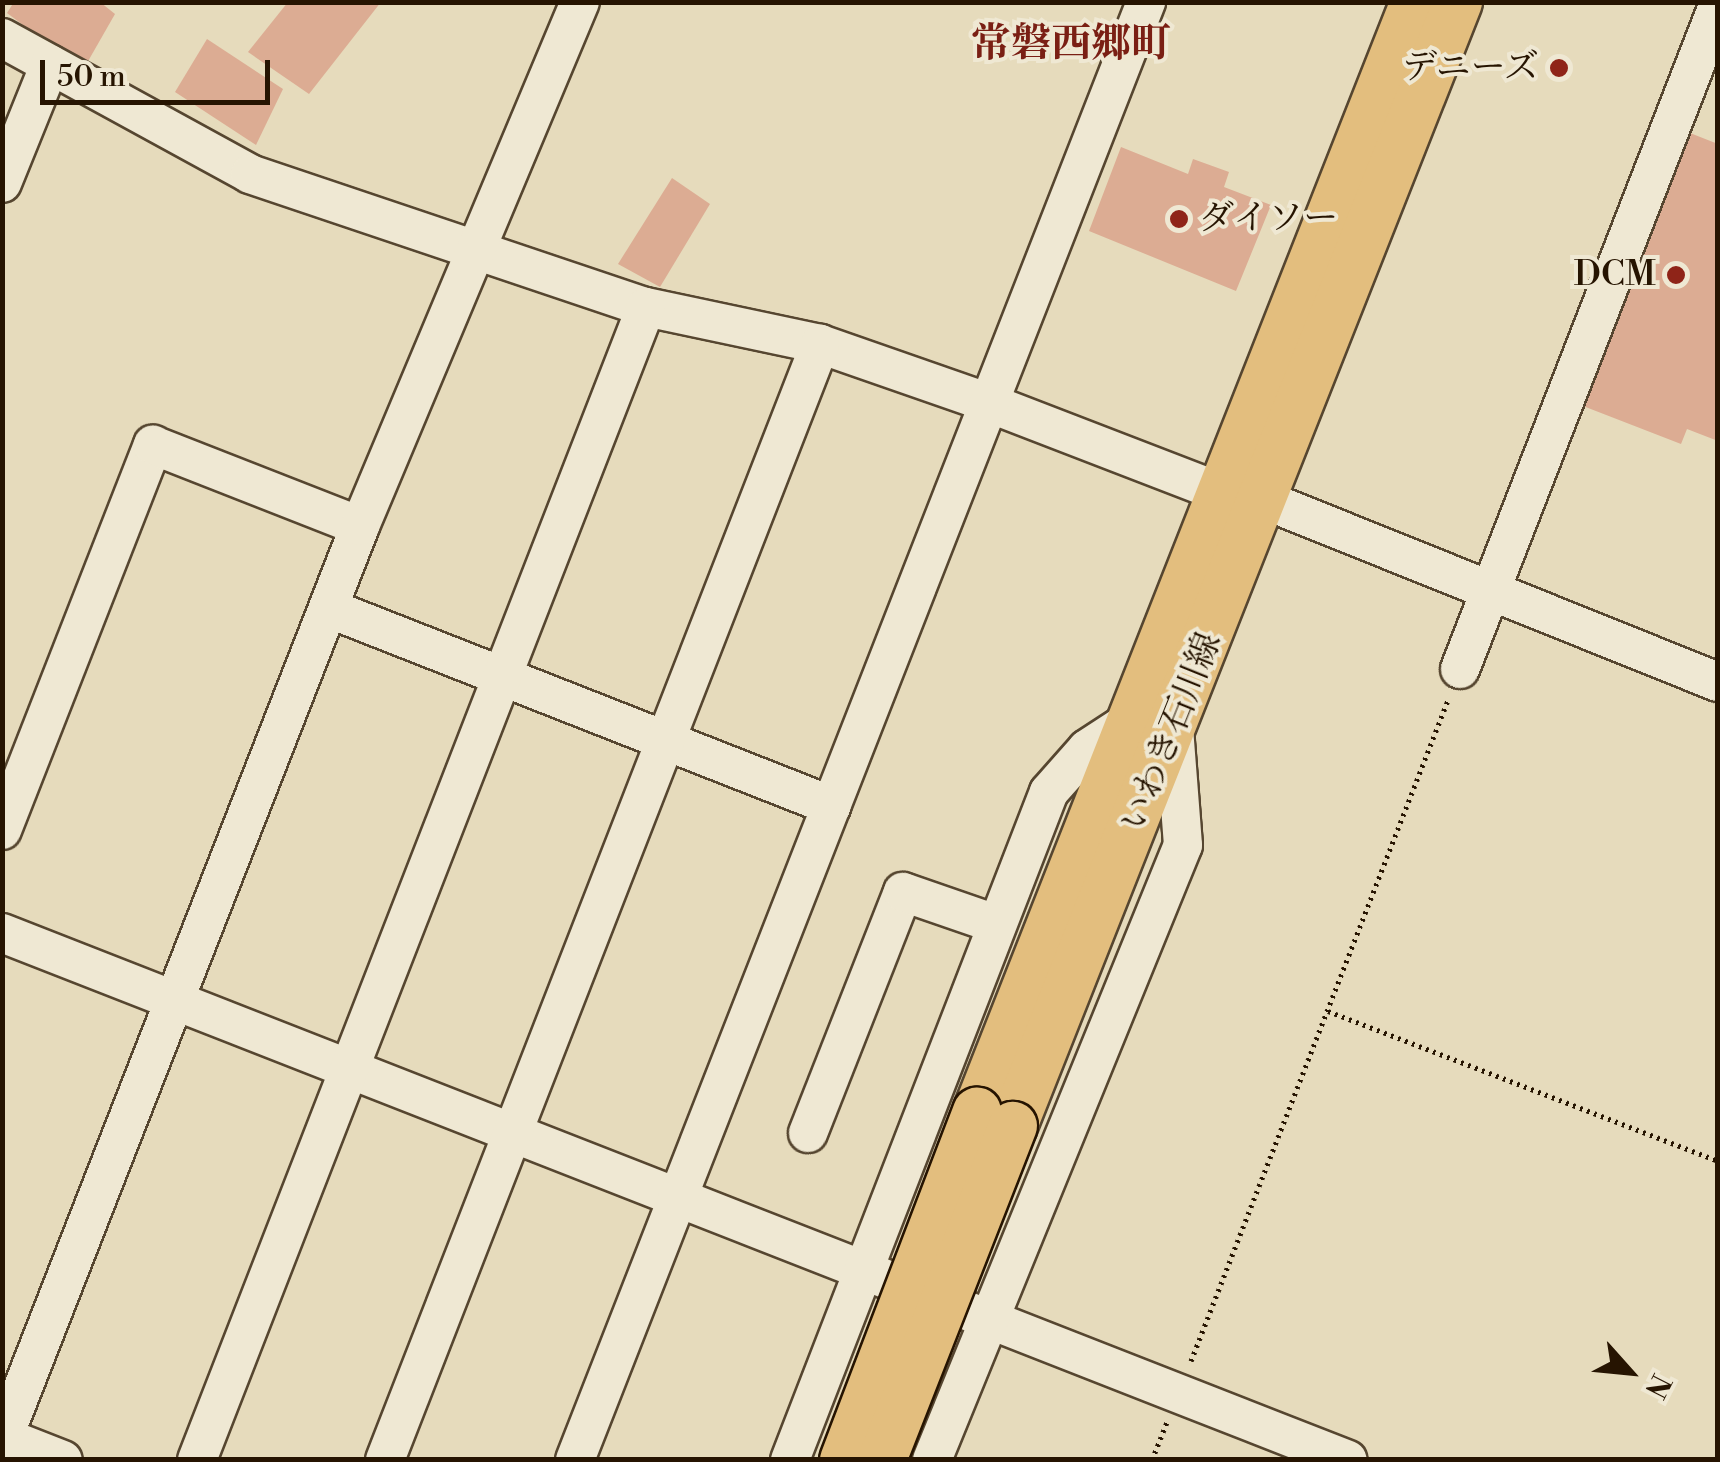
<!DOCTYPE html>
<html>
<head>
<meta charset="utf-8">
<style>
	body { margin:0 }
	#map { position:relative; width:1720px; height:1462px; overflow:hidden; background:#e6dbbc; font-family:"Libre Bodoni","Noto Serif JP",serif }
	div>[style] { position:absolute }
	.building>* { inset:0; background:#dcac93 }
	.path>* { height:5px; margin-top:-2.5px; transform-origin:0; background:repeating-linear-gradient(90deg,#261401 0 2.5px,transparent 0 7.5px) }
	.roads { filter:drop-shadow(2px 0 #564630) drop-shadow(-2px 0 #564630) drop-shadow(0 2px #564630) drop-shadow(0 -2px #564630) }
	.minor>* { height:38px; margin:-19px; padding:0 19px; transform-origin:19px; border-radius:19px; background:#efe8d3 }
	.major>* { height:48px; margin:-24px; padding:0 24px; transform-origin:24px; border-radius:24px; background:#e3be7e }
	.bridges { filter:drop-shadow(2px 0 #261401) drop-shadow(-2px 0 #261401) drop-shadow(0 2px #261401) drop-shadow(0 -2px #261401) }
	.major-bridge>* { height:48px; margin:-24px; padding:0 24px; transform-origin:24px; border-radius:24px; background:#e3be7e }
	.dots>* { width:28px; height:28px; translate:-50% -50%; box-sizing:border-box; border:5px solid #efe8d3; border-radius:50% }
	span { translate:-50% -50%; white-space:nowrap; text-align:center; line-height:1.15; -webkit-text-stroke:8px #efe8d3; paint-order:stroke }
	.poi-label { font-size:35px; color:#261401 }
	.right { translate:-100% -50%; text-align:right }
	.left { translate:0 -50%; text-align:left }
	.street-label { font-size:35px; color:#261401 }
	.quarter-label { font-size:40px; color:#7a1f14; font-weight:700 }
	.frame { position:absolute; inset:0; border:5px solid #261401; pointer-events:none }
	.north { position:absolute; left:1580px; top:1322px; width:100px; height:100px; -webkit-text-stroke:8px #efe8d3; paint-order:stroke; rotate:117deg; font-size:28px; font-weight:700; line-height:40px; text-align:center; color:#261401 }
	.north::after { content:''; display:block; margin:auto; width:35px; height:45px; background:#261401; clip-path:polygon(50% 0,100% 100%,50% 72%,0 100%) }
	.scale { position:absolute; left:40px; top:60px; width:230px; height:45px; box-sizing:border-box; border:5px solid #261401; border-top:0; padding-left:12px; font-size:30px; line-height:35px; white-space:nowrap; color:#261401; -webkit-text-stroke:8px #efe8d3; paint-order:stroke }
</style>
</head>
<body>
<div id="map">
	<div class="building">
		<i style="clip-path:polygon(14px 2px,100px 2px,115px 14px,83px 70px,7px 13px)"></i>
		<i style="clip-path:polygon(288px 2px,381px 2px,309px 94px,248px 52px)"></i>
		<i style="clip-path:polygon(207px 39px,283px 89px,256px 145px,175px 92px)"></i>
		<i style="clip-path:polygon(1690px 133px,1718px 144px,1718px 441px,1687px 429px,1681px 444px,1583px 406px)"></i>
		<i style="clip-path:polygon(1121px 147px,1188px 174px,1193px 159px,1229px 172px,1224px 187px,1271px 205px,1236px 291px,1089px 231px)"></i>
		<i style="clip-path:polygon(672px 178px,710px 204px,660px 287px,618px 264px)"></i>
	</div>
	<div class="path">
		<i style="left:1328px;top:1011px;width:418px;rotate:21deg"></i>
		<i style="left:1191px;top:1361px;width:709px;rotate:-68.75deg"></i>
		<i style="left:1152px;top:1460px;width:41px;rotate:-68.5deg"></i>
	</div>
	<div class="roads">
		<div class="minor">
			<i style="left:2px;top:38px;width:283px;rotate:28.7deg"></i>
			<i style="left:250px;top:174px;width:418px;rotate:18.6deg"></i>
			<i style="left:646px;top:307px;width:178px;rotate:12deg"></i>
			<i style="left:820px;top:344px;width:179px;rotate:19.2deg"></i>
			<i style="left:989px;top:403px;width:253px;rotate:21.1deg"></i>
			<i style="left:1225px;top:494px;width:40px;rotate:8.5deg"></i>
			<i style="left:1265px;top:500px;width:488px;rotate:21.9deg"></i>
			<i style="left:2px;top:183px;width:128px;rotate:-68deg"></i>
			<i style="left:328px;top:608px;width:541px;rotate:21.45deg"></i>
			<i style="left:1460px;top:669px;width:711px;rotate:-68.74deg"></i>
			<i style="left:2px;top:830px;width:414px;rotate:-68.6deg"></i>
			<i style="left:153px;top:445px;width:222px;rotate:21.4deg"></i>
			<i style="left:2px;top:933px;width:1445px;rotate:21.38deg"></i>
			<i style="left:808px;top:1133px;width:259px;rotate:-68.5deg"></i>
			<i style="left:903px;top:892px;width:98px;rotate:19deg"></i>
			<i style="left:4px;top:1437px;width:63px;rotate:21.3deg"></i>
			<i style="left:2px;top:1441px;width:983px;rotate:-68.63deg"></i>
			<i style="left:360px;top:526px;width:568px;rotate:-67.23deg"></i>
			<i style="left:197px;top:1460px;width:1237px;rotate:-68.72deg"></i>
			<i style="left:385px;top:1460px;width:1198px;rotate:-68.7deg"></i>
			<i style="left:575px;top:1460px;width:1566px;rotate:-68.61deg"></i>
			<i style="left:790px;top:1460px;width:716px;rotate:-68.81deg"></i>
			<i style="left:1049px;top:792px;width:57px;rotate:-48.5deg"></i>
			<i style="left:1087px;top:749px;width:59px;rotate:-33.1deg"></i>
			<i style="left:932px;top:1460px;width:664px;rotate:-67.8deg"></i>
			<i style="left:1183px;top:845px;width:118px;rotate:-94.4deg"></i>
		</div>
		<div class="major">
			<i style="left:977px;top:1112px;width:1193px;rotate:-68.47deg"></i>
			<i style="left:1013px;top:1126px;width:1209px;rotate:-68.4deg"></i>
		</div>
	</div>
	<div class="bridges">
		<div class="major-bridge">
			<i style="left:844px;top:1460px;width:373px;rotate:-69.1deg"></i>
			<i style="left:882px;top:1460px;width:359px;rotate:-68.6deg"></i>
		</div>
	</div>
	<div class="dots">
		<i style="left:1559px;top:68px;background:#8f2418"></i>
		<i style="left:1179px;top:219px;background:#8f2418"></i>
		<i style="left:1676px;top:275px;background:#8f2418"></i>
	</div>
	<div class="poi-label">
		<span class="right" style="left:1539px;top:68px">デニーズ</span>
		<span class="left" style="left:1199px;top:219px">ダイソー</span>
		<span class="right" style="left:1656px;top:275px">DCM</span>
	</div>
	<div class="street-label">
		<span style="left:1172px;top:732px;rotate:-68deg">いわき石川線</span>
	</div>
	<div class="quarter-label">
		<span style="left:1071px;top:44px">常磐西郷町</span>
	</div>
	<div class="frame"></div>
	<div class="north">N</div>
	<div class="scale">50 m</div>
</div>
</body>
</html>
